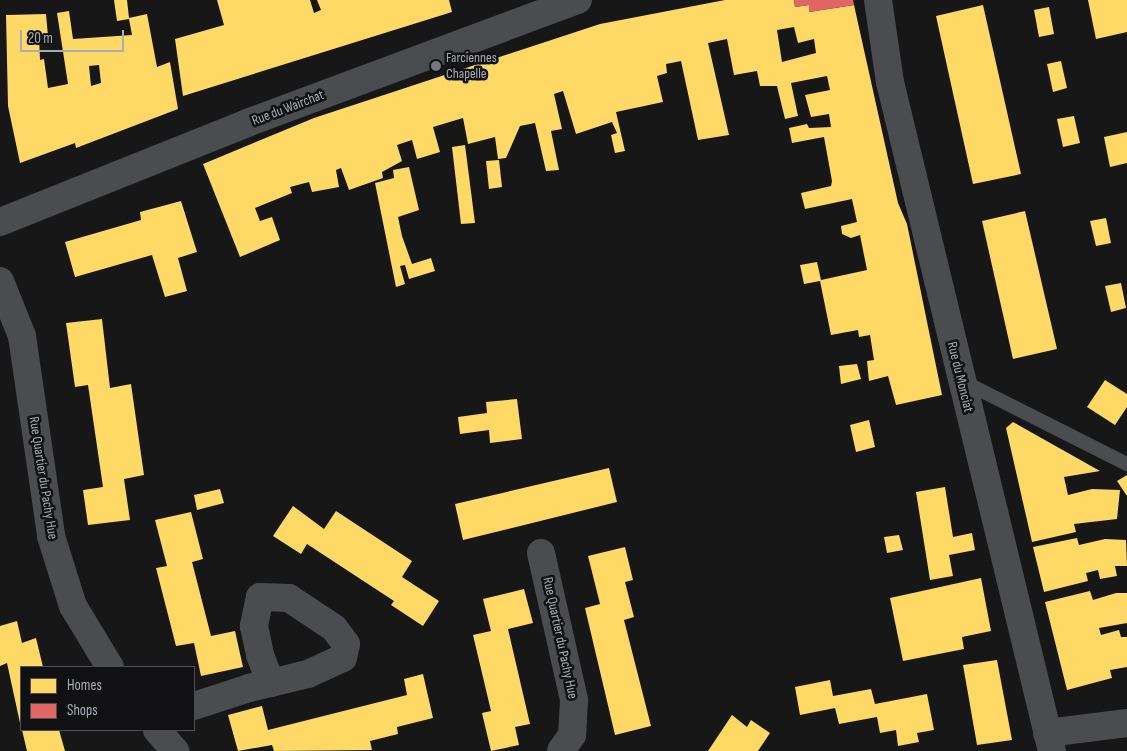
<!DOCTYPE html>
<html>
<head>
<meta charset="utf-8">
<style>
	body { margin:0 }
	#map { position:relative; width:1127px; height:751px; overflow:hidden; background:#171717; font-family:"Sofia Sans Condensed",sans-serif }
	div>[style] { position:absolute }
	.homes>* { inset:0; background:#ffd966 }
	.shops>* { inset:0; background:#e06666 }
	.lane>* { height:14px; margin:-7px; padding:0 7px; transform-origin:7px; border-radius:7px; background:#4b4c50 }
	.street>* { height:28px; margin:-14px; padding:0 14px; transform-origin:14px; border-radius:14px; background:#4b4c50 }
	.dots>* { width:14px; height:14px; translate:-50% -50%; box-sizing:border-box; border:2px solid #111113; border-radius:50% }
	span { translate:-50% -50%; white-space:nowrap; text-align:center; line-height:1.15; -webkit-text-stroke:5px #111113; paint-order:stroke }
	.poi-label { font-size:14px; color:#a8adb8 }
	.left { translate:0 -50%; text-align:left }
	.street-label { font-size:14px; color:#a8adb8 }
	.legend { position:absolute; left:20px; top:666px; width:175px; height:65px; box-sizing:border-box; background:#111113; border:1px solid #4d4f55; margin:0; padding:6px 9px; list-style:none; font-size:15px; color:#a8adb8 }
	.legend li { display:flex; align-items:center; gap:10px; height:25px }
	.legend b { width:25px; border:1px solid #4d4f55 }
	.scale { position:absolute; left:20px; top:30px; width:104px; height:22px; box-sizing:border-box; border:2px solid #a8adb8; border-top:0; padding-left:6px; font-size:15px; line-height:18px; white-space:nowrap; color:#a8adb8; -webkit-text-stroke:4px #111113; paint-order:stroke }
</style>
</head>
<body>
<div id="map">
	<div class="homes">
		<i style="clip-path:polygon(evenodd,114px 0,127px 0,129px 18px,147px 14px,157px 67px,170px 62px,178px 109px,76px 148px,75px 143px,20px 163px,8px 106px,6px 15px,46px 14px,48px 36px,39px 37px,40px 60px,44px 59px,48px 88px,68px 84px,57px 13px,69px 11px,73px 39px,132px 35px,129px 19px,117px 21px,114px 0,99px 65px,101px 83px,91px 86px,89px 66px,99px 65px)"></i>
		<i style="clip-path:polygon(217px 0,310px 0,314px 13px,321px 10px,317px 0,449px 0,452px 12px,183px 96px,175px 39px,224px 25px)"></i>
		<i style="clip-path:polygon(evenodd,725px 0,794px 0,795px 7px,809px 5px,809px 12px,854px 5px,898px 203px,907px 224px,942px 395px,896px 405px,888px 376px,869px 381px,867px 361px,874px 360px,870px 335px,859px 337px,858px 330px,831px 335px,820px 281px,804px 284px,800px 265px,817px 262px,821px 280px,867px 270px,860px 235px,851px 238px,842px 234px,841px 226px,857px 222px,852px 199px,805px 209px,801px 193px,831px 186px,832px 181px,824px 137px,792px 143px,789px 128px,807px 124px,809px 128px,831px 127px,829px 114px,811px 117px,805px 95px,830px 90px,827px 76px,791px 83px,798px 116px,785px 119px,777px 86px,760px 86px,757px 71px,734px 75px,727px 39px,708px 43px,729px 135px,698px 140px,681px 61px,666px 64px,667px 73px,657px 76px,663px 102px,616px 112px,625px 151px,615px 153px,611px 135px,617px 133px,612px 122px,576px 134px,563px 91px,554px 94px,562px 129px,551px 131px,559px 170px,546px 171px,535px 123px,520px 126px,506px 158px,498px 159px,495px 137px,468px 144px,463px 118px,433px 127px,440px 152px,417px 159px,412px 140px,397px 145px,402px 161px,382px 172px,383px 178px,349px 190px,341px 168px,336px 170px,339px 187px,312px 192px,309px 182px,290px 187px,292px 193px,255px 208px,260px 221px,272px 217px,280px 240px,240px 257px,203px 164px,314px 118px,600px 24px,725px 0,794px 27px,798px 43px,814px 39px,816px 53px,782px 62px,777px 30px,794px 27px)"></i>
		<i style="clip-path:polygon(1088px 0,1127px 0,1127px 32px,1096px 39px)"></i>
		<i style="clip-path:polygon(983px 5px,1021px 174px,973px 184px,936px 16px)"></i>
		<i style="clip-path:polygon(1049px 7px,1054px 34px,1039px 37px,1034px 10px)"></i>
		<i style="clip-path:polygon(1061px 61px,1067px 88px,1053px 92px,1047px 64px)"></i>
		<i style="clip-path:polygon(1074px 116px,1080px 143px,1063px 147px,1057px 119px)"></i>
		<i style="clip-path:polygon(1127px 132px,1127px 163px,1110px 167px,1104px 137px)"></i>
		<i style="clip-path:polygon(465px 145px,475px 223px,461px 224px,452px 147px)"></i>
		<i style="clip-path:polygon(499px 160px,502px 187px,489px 189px,486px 161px)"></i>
		<i style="clip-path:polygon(409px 167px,419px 210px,398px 217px,402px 236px,412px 264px,431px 258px,435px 271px,409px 279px,405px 265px,400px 266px,405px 284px,396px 287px,375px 183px,394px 178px,393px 170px)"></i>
		<i style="clip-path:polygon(181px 201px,197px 252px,178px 258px,187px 291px,165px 297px,152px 255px,75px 277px,65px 242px,141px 220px,140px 212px)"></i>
		<i style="clip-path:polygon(1025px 211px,1057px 349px,1013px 359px,982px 221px)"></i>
		<i style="clip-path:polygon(1106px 218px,1111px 243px,1096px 246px,1090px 221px)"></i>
		<i style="clip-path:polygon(1121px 283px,1126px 308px,1111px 312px,1105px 286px)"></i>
		<i style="clip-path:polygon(102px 319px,110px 388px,131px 384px,144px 475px,124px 479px,130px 520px,88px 525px,83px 490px,103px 487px,88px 385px,75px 387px,66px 323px)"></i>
		<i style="clip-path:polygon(857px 364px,861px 379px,841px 384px,839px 366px)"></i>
		<i style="clip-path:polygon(1105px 380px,1127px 394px,1127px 407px,1115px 425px,1087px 407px)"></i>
		<i style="clip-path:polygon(517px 399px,522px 439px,490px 443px,489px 430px,460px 434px,458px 417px,487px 413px,486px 402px)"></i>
		<i style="clip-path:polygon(869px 420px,875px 447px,856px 452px,850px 425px)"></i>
		<i style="clip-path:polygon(1013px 422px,1100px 471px,1064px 477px,1068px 495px,1092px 489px,1120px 490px,1117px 519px,1074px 524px,1076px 532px,1032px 542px,1006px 428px)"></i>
		<i style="clip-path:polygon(609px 468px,617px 502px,463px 540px,455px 504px)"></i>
		<i style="clip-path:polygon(1127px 475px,1127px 496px,1117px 481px)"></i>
		<i style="clip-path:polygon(945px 487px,953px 537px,972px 533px,975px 550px,949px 555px,953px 576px,930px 580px,916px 492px)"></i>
		<i style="clip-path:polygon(220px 489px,224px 503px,197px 510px,194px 495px)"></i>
		<i style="clip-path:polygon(293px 506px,324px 529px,336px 511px,412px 561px,402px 577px,439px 601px,423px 626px,391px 605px,394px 601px,307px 544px,301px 554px,273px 536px)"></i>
		<i style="clip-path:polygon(191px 512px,203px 559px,192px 562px,211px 636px,235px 631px,243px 667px,201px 676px,194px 643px,176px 646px,156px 568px,167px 566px,155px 520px)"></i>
		<i style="clip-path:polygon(899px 535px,903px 550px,887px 553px,884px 537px)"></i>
		<i style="clip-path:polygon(1077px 538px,1079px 545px,1105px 539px,1126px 540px,1127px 566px,1115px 566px,1117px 576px,1100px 579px,1098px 570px,1086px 573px,1088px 581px,1044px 592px,1033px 547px)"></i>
		<i style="clip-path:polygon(625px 547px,633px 580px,625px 582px,634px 617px,624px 620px,651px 726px,615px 735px,585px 608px,600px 604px,588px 556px)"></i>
		<i style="clip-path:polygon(981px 578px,991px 631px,962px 637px,964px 649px,903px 661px,890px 598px)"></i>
		<i style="clip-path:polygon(524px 589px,533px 623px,508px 629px,530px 724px,515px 727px,519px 745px,491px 751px,482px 713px,491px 711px,473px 635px,491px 631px,483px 599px)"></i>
		<i style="clip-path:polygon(1090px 591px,1093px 600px,1116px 593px,1127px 593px,1127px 623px,1099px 628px,1101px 635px,1119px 630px,1121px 637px,1127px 637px,1127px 667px,1110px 670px,1112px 678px,1067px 690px,1045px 602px)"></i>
		<i style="clip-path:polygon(17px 621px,22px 643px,36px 638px,43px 667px,21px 667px,20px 723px,7px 663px,0 666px,0 626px)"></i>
		<i style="clip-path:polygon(997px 660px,1012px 740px,977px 745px,963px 665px)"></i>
		<i style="clip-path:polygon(423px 674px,433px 718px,397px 727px,398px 734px,370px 741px,372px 750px,274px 751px,272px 745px,238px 751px,228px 715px,262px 706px,268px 730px,407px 695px,404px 679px)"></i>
		<i style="clip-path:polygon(830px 680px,833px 696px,871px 689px,875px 704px,927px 694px,934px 730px,917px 733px,919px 742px,898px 746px,896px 730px,880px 733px,877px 717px,839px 724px,835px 708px,800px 715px,795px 687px)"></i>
		<i style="clip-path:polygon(732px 715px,747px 727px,751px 720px,770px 733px,758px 751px,708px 751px)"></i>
		<i style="clip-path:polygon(22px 730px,59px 730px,65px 751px,27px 751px)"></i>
	</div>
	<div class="shops">
		<i style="clip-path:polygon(794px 0,853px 0,854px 5px,809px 12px,809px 5px,795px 7px)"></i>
	</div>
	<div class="lane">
		<i style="left:962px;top:381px;width:185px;rotate:26.7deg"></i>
	</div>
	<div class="street">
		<i style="left:878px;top:0;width:83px;rotate:81.7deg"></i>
		<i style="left:890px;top:82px;width:688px;rotate:76.39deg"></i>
		<i style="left:0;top:222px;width:266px;rotate:-21.8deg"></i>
		<i style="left:247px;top:123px;width:353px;rotate:-20.4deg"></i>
		<i style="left:0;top:281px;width:59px;rotate:68.2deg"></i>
		<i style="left:22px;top:336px;width:202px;rotate:81.7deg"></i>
		<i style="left:51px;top:536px;width:73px;rotate:72.6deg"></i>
		<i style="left:73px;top:606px;width:71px;rotate:58.8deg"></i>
		<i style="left:541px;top:553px;width:151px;rotate:77.3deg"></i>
		<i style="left:574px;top:700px;width:35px;rotate:93deg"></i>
		<i style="left:572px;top:735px;width:19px;rotate:125deg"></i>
		<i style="left:194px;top:706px;width:58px;rotate:-18.1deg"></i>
		<i style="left:249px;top:688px;width:23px;rotate:-13deg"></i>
		<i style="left:271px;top:683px;width:38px;rotate:-14deg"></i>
		<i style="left:308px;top:674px;width:38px;rotate:-25deg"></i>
		<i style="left:343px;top:658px;width:14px;rotate:-78deg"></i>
		<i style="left:346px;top:644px;width:20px;rotate:-127deg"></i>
		<i style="left:334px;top:628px;width:54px;rotate:-146.3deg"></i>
		<i style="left:289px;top:598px;width:29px;rotate:-178deg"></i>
		<i style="left:260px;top:597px;width:30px;rotate:102deg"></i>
		<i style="left:254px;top:626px;width:30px;rotate:78deg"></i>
		<i style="left:260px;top:655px;width:30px;rotate:69deg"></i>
		<i style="left:157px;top:730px;width:28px;rotate:49deg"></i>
		<i style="left:1047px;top:733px;width:81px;rotate:-7.1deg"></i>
	</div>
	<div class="dots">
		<i style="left:436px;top:66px;background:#757880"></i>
	</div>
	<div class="poi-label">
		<span class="left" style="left:446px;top:66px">Farciennes<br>Chapelle</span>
	</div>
	<div class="street-label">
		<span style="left:288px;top:108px;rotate:-21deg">Rue du Wairchat</span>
		<span style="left:960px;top:377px;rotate:76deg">Rue du Monciat</span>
		<span style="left:43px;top:478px;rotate:81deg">Rue Quartier du Pachy Hue</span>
		<span style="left:560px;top:638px;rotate:78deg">Rue Quartier du Pachy Hue</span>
	</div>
	<ul class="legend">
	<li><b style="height:14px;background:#ffd966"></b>Homes</li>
	<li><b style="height:14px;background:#e06666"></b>Shops</li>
	</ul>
	<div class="scale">20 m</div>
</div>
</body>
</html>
